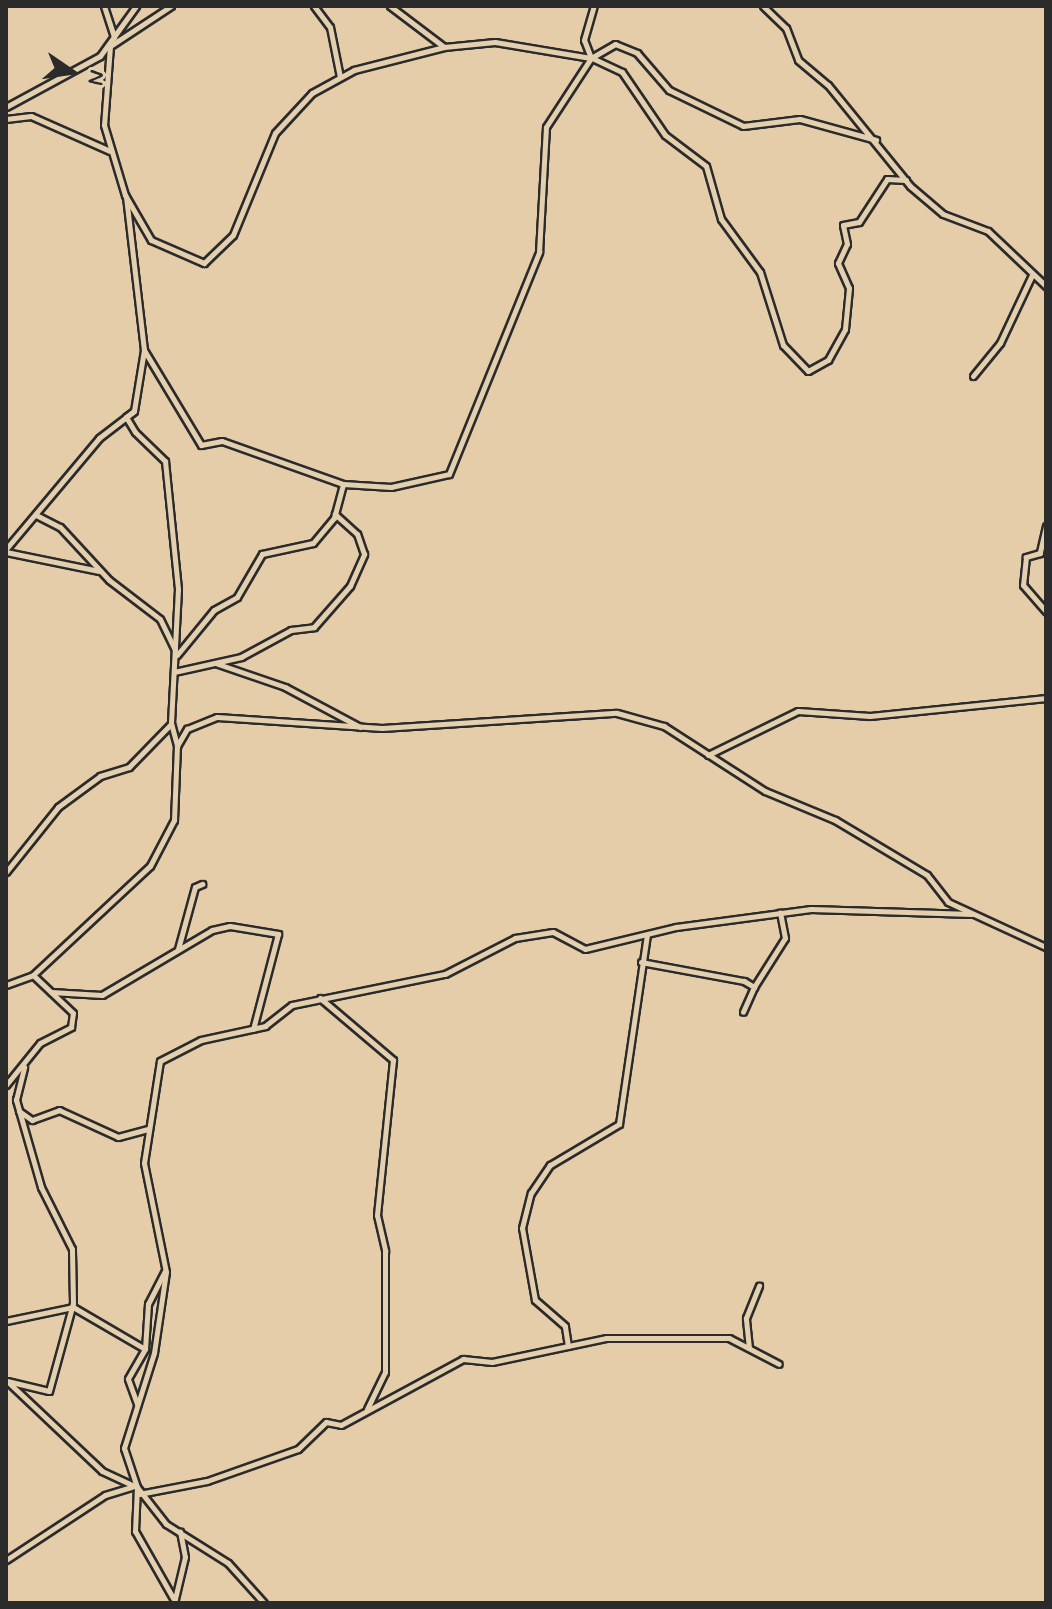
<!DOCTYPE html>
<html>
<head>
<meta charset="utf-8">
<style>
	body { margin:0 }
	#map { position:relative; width:1052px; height:1609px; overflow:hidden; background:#e5cdaa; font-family:Mynerve,sans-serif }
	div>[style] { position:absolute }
	.roads { filter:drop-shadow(2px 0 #2b2b2b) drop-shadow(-2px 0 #2b2b2b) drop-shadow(0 2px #2b2b2b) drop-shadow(0 -2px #2b2b2b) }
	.street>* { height:5px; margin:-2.5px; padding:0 2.5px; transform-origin:2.5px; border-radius:2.5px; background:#e4cfae }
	span { translate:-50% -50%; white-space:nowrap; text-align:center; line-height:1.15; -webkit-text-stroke:7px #e4cfae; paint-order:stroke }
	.frame { position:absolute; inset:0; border:8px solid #2b2b2b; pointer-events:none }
	.north { position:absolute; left:32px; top:32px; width:80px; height:80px; -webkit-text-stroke:6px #e4cfae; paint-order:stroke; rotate:103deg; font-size:22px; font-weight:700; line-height:32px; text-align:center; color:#2b2b2b }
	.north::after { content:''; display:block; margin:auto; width:28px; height:36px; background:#2b2b2b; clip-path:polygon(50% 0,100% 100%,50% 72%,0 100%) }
</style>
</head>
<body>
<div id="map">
	<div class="roads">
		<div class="street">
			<i style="left:104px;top:6px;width:33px;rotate:72deg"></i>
			<i style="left:171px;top:6px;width:73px;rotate:146.7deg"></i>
			<i style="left:110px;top:46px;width:79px;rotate:94.3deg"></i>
			<i style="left:104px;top:125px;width:73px;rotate:73.3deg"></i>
			<i style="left:125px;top:195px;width:52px;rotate:60deg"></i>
			<i style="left:151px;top:240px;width:58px;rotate:23.5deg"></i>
			<i style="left:204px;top:263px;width:40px;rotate:-44deg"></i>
			<i style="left:233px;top:235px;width:110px;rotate:-67.6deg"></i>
			<i style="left:275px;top:133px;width:54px;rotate:-47.2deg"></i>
			<i style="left:312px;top:93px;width:48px;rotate:-28.7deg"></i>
			<i style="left:354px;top:70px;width:93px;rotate:-14.3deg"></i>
			<i style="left:314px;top:6px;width:26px;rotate:53deg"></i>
			<i style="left:330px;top:27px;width:51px;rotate:78.7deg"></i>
			<i style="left:390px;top:6px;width:68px;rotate:37.2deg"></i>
			<i style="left:444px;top:47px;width:51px;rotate:-5.6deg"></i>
			<i style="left:495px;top:42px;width:97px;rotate:9.5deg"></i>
			<i style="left:591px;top:58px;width:19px;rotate:-111deg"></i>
			<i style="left:584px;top:40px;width:35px;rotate:-74deg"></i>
			<i style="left:763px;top:6px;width:32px;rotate:44deg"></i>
			<i style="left:786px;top:28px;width:34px;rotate:69deg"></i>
			<i style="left:798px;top:60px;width:39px;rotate:40deg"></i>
			<i style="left:828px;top:85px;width:130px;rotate:50.9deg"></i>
			<i style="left:910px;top:186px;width:43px;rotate:40.3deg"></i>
			<i style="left:943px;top:214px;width:48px;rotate:20.7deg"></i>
			<i style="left:988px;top:231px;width:80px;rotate:43.5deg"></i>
			<i style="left:592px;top:58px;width:33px;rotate:25deg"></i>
			<i style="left:622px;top:72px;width:76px;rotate:55.7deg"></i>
			<i style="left:665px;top:135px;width:51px;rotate:37.1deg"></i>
			<i style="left:706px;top:166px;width:55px;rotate:74.2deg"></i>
			<i style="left:721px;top:219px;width:66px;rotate:53.7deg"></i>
			<i style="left:760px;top:272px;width:77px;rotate:72.5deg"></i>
			<i style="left:783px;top:345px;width:36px;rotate:46deg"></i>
			<i style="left:808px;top:371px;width:23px;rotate:-29deg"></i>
			<i style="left:828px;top:360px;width:35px;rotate:-61deg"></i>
			<i style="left:845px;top:329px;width:41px;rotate:-84.4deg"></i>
			<i style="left:849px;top:288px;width:27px;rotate:-114deg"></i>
			<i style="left:838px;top:263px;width:21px;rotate:-65deg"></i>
			<i style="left:847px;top:244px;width:19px;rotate:-102deg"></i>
			<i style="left:843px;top:225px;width:16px;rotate:-11deg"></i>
			<i style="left:859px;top:222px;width:51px;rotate:-56.9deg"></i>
			<i style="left:887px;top:179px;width:19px;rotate:3deg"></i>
			<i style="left:6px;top:107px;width:107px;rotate:-28.5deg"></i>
			<i style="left:100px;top:56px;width:62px;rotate:-54.2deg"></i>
			<i style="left:6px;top:119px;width:25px;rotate:-7deg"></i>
			<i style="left:31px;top:116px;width:86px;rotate:23.9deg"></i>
			<i style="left:144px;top:350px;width:111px;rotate:59deg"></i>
			<i style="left:201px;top:445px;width:21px;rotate:-11deg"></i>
			<i style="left:222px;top:441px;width:128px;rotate:19.6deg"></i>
			<i style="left:343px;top:484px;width:48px;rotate:3.6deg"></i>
			<i style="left:391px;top:487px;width:59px;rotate:-12.6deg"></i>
			<i style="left:449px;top:474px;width:240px;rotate:-67.9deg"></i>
			<i style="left:539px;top:252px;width:125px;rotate:-86.8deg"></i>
			<i style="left:546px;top:127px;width:82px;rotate:-56.9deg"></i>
			<i style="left:591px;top:58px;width:28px;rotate:-30deg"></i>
			<i style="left:615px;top:44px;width:24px;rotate:22deg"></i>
			<i style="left:637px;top:53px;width:49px;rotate:49.1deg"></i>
			<i style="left:669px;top:90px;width:82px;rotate:25.9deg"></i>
			<i style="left:743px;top:126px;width:57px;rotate:-7deg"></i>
			<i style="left:800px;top:119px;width:79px;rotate:15.4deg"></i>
			<i style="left:973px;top:376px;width:43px;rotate:-50.7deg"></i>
			<i style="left:1000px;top:343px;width:75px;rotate:-64.8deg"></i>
			<i style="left:134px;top:411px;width:10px;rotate:143deg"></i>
			<i style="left:126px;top:417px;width:17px;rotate:59deg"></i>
			<i style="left:135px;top:432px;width:42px;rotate:44deg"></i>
			<i style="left:165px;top:461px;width:129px;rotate:84.2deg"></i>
			<i style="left:178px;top:589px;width:134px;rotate:93deg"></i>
			<i style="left:171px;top:723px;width:24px;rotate:75deg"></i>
			<i style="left:177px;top:746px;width:20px;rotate:-60deg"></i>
			<i style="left:187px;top:729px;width:32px;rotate:-22deg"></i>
			<i style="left:217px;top:717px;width:165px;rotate:3.8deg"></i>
			<i style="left:382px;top:728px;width:235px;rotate:-3.7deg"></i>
			<i style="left:617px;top:713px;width:49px;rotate:15.5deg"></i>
			<i style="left:664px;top:726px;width:120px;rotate:32.8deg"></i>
			<i style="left:765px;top:791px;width:76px;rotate:22.5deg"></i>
			<i style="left:835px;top:820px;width:107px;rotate:30.9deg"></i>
			<i style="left:927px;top:875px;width:34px;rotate:52deg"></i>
			<i style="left:948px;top:902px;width:108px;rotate:24.7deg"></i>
			<i style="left:36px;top:515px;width:27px;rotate:27deg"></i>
			<i style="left:60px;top:527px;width:72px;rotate:47.2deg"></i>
			<i style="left:109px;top:580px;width:64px;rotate:37.4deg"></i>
			<i style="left:160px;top:619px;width:34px;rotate:64deg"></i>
			<i style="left:1046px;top:526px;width:28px;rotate:103deg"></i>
			<i style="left:1040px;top:553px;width:15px;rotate:164deg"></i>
			<i style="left:1026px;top:557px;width:28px;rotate:96deg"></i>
			<i style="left:1023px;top:585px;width:35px;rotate:49deg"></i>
			<i style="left:6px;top:549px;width:145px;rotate:-50deg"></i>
			<i style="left:99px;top:438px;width:44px;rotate:-37.6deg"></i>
			<i style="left:134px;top:411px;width:62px;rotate:-80.7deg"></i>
			<i style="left:144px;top:350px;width:154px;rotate:-96.7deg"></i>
			<i style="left:6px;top:552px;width:95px;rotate:11.5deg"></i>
			<i style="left:177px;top:655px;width:58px;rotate:-50.6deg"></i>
			<i style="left:214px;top:610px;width:26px;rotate:-29deg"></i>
			<i style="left:237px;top:597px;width:50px;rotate:-59.8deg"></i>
			<i style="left:262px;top:554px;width:52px;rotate:-12.2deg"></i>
			<i style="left:313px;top:543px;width:33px;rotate:-50deg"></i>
			<i style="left:334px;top:518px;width:35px;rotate:-75deg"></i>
			<i style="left:218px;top:664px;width:71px;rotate:18.9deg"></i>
			<i style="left:285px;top:687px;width:85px;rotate:28.1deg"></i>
			<i style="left:174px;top:672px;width:69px;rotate:-12.6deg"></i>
			<i style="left:241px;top:657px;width:57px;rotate:-28.4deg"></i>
			<i style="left:291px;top:630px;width:23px;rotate:-7deg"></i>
			<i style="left:314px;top:627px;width:55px;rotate:-48.7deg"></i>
			<i style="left:350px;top:586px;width:35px;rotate:-66deg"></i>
			<i style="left:364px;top:554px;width:21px;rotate:-109deg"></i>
			<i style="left:357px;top:534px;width:30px;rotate:-138deg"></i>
			<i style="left:708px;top:755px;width:100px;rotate:-26.1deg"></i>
			<i style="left:798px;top:711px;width:72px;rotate:4deg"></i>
			<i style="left:870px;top:716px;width:177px;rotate:-5.8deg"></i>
			<i style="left:6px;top:872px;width:83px;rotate:-51.3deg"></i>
			<i style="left:58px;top:807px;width:52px;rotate:-36.4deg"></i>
			<i style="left:100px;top:776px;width:30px;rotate:-17deg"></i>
			<i style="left:129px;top:767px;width:60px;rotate:-45.7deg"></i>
			<i style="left:178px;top:949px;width:64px;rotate:-74.7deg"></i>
			<i style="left:195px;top:887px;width:8px;rotate:-23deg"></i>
			<i style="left:641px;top:962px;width:105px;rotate:10.5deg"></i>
			<i style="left:744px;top:981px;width:12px;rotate:31deg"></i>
			<i style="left:754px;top:987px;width:27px;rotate:114deg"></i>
			<i style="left:6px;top:985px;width:29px;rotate:-20deg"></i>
			<i style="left:33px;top:975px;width:160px;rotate:-43deg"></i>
			<i style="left:150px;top:866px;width:52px;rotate:-62.4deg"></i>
			<i style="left:174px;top:820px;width:74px;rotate:-87.7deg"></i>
			<i style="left:754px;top:987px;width:58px;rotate:-57.7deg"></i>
			<i style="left:785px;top:938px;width:26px;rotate:-101deg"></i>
			<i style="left:51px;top:992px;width:51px;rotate:3.4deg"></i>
			<i style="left:102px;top:995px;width:128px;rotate:-30.6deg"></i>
			<i style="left:212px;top:930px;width:18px;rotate:-13deg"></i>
			<i style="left:230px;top:926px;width:49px;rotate:9.5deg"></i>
			<i style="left:278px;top:934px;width:98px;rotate:104.7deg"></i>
			<i style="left:320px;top:998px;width:96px;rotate:40.3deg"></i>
			<i style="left:393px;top:1060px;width:156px;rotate:95.9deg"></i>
			<i style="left:377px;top:1215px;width:37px;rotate:77deg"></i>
			<i style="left:385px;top:1251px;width:121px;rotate:90deg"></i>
			<i style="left:385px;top:1372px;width:41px;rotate:115.9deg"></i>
			<i style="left:6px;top:1085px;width:54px;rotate:-51deg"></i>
			<i style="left:40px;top:1043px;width:35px;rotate:-27deg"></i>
			<i style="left:71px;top:1027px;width:14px;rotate:-82deg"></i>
			<i style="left:73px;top:1013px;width:55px;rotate:-136.5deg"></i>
			<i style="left:19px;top:1111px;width:16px;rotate:35deg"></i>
			<i style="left:32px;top:1120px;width:29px;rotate:-20deg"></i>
			<i style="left:59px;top:1110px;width:65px;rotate:24.6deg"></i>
			<i style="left:118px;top:1137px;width:30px;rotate:-15deg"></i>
			<i style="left:6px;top:1321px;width:68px;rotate:-11.8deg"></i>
			<i style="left:73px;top:1307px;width:83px;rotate:30.3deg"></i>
			<i style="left:145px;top:1349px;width:34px;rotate:120deg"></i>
			<i style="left:128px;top:1379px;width:27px;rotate:70deg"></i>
			<i style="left:568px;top:1346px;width:20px;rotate:-99deg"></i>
			<i style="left:565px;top:1326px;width:40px;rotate:-139deg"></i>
			<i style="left:535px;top:1300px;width:73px;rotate:-100.2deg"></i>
			<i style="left:522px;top:1228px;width:36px;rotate:-76deg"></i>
			<i style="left:531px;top:1193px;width:34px;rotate:-56deg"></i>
			<i style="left:550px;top:1165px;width:80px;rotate:-30.7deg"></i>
			<i style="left:619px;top:1124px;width:191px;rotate:-81.6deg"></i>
			<i style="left:749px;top:1348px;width:30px;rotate:-96deg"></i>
			<i style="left:746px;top:1318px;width:35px;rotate:-68deg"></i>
			<i style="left:145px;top:1349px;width:45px;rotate:-86.2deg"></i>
			<i style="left:148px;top:1304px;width:37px;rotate:-63deg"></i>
			<i style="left:7px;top:1381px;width:43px;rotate:13.4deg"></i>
			<i style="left:49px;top:1391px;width:91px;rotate:-74.7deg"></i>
			<i style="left:73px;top:1303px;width:54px;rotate:-91.1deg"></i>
			<i style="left:72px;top:1249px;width:69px;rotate:-116.6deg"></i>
			<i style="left:41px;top:1187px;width:91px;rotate:-106deg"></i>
			<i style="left:16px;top:1100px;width:34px;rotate:-76deg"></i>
			<i style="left:8px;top:1382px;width:129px;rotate:43.4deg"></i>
			<i style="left:102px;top:1471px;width:38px;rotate:25deg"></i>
			<i style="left:137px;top:1487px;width:47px;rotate:51.9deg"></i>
			<i style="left:166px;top:1524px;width:73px;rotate:32.2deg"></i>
			<i style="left:228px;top:1563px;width:54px;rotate:48deg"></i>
			<i style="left:139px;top:1494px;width:69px;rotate:-10.8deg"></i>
			<i style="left:207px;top:1481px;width:96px;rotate:-19.4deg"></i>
			<i style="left:298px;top:1449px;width:39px;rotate:-44deg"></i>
			<i style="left:326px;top:1422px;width:15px;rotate:11deg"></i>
			<i style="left:341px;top:1425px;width:139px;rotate:-28.4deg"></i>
			<i style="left:463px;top:1359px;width:29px;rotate:6deg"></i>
			<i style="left:492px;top:1362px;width:116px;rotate:-11.9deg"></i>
			<i style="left:606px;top:1338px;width:123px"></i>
			<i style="left:729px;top:1338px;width:56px;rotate:27.5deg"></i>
			<i style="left:6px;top:1560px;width:118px;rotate:-33.3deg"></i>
			<i style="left:105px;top:1495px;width:28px;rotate:-17deg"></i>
			<i style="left:173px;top:1598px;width:77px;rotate:-119.6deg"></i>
			<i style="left:135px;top:1531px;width:44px;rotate:-87.4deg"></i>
			<i style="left:137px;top:1487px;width:41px;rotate:-108.4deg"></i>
			<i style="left:124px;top:1448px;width:100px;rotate:-72.5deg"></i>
			<i style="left:154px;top:1353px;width:82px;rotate:-81.6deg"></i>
			<i style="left:166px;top:1272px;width:111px;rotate:-101.4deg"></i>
			<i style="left:144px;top:1163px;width:103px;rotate:-81.1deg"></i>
			<i style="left:160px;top:1061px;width:46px;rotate:-27.1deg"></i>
			<i style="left:201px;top:1040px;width:66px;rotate:-12.3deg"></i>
			<i style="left:265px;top:1026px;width:34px;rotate:-38deg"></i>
			<i style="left:292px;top:1005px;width:156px;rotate:-11.5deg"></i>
			<i style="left:445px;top:974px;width:79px;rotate:-27.2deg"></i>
			<i style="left:515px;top:938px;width:38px;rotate:-9deg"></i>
			<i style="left:553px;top:932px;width:36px;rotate:28deg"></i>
			<i style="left:585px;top:949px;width:94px;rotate:-13.6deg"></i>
			<i style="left:676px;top:927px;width:136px;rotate:-7.6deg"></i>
			<i style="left:811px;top:909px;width:161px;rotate:1.8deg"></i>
			<i style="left:174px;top:1603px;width:47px;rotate:-76.6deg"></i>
			<i style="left:185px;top:1557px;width:26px;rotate:-101deg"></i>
		</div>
	</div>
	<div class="frame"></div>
	<div class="north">N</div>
</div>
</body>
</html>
